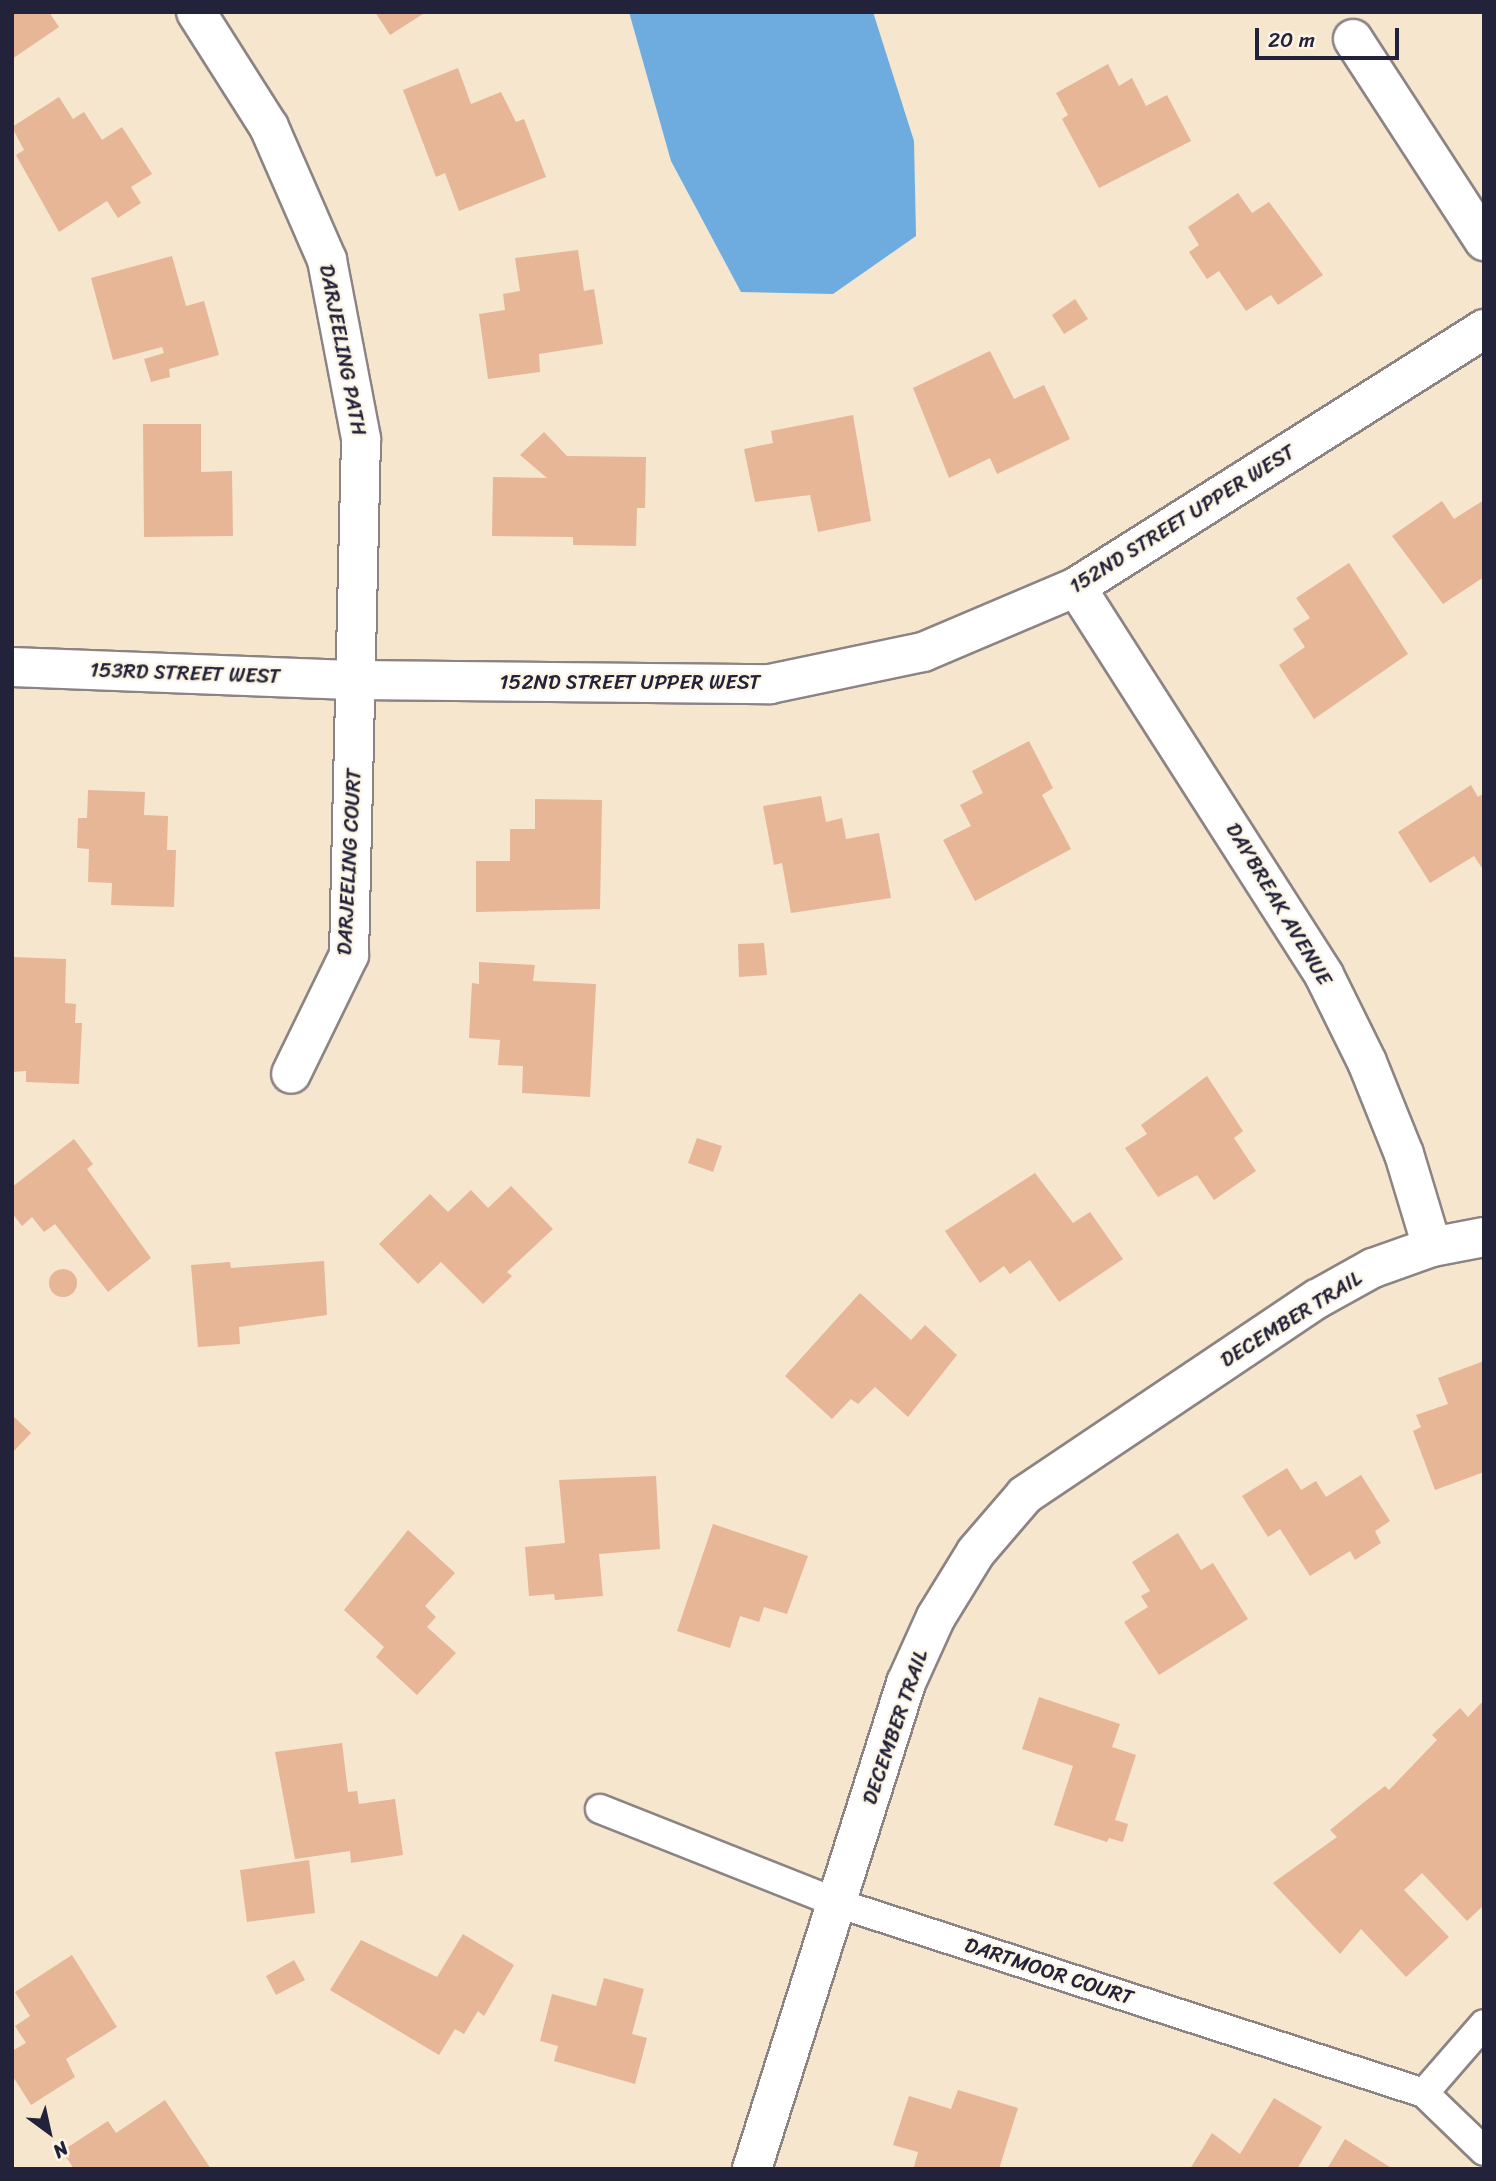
<!DOCTYPE html>
<html>
<head>
<meta charset="utf-8">
<style>
	body { margin:0 }
	#map { position:relative; width:1496px; height:2181px; overflow:hidden; background:#f6e6cd; font-family:Sriracha,sans-serif }
	div>[style] { position:absolute }
	.water>* { inset:0; background:#6eace0 }
	.building>* { inset:0; background:#e6b697 }
	.round { border-radius:50% }
	.roads { filter:drop-shadow(2px 0 #8c8484) drop-shadow(-2px 0 #8c8484) drop-shadow(0 2px #8c8484) drop-shadow(0 -2px #8c8484) }
	.lane>* { height:28px; margin:-14px; padding:0 14px; transform-origin:14px; border-radius:14px; background:#fff }
	.street>* { height:38px; margin:-19px; padding:0 19px; transform-origin:19px; border-radius:19px; background:#fff }
	span { translate:-50% -50%; white-space:nowrap; text-align:center; line-height:1.15; -webkit-text-stroke:5px #fcf5e5; paint-order:stroke }
	.street-label { font-size:21px; color:#22223b }
	.frame { position:absolute; inset:0; border:14px solid #22223b; pointer-events:none }
	.north { position:absolute; left:14px; top:2097px; width:70px; height:70px; -webkit-text-stroke:5px #fcf5e5; paint-order:stroke; rotate:147deg; font-size:19px; font-weight:700; line-height:28px; text-align:center; color:#22223b }
	.north::after { content:''; display:block; margin:auto; width:24px; height:32px; background:#22223b; clip-path:polygon(50% 0,100% 100%,50% 72%,0 100%) }
	.scale { position:absolute; left:1255px; top:28px; width:144px; height:32px; box-sizing:border-box; border:4px solid #22223b; border-top:0; padding-left:9px; font-size:21px; line-height:24px; white-space:nowrap; color:#22223b; -webkit-text-stroke:5px #fcf5e5; paint-order:stroke }
</style>
</head>
<body>
<div id="map">
	<div class="water">
		<i style="clip-path:polygon(629px 12px,873px 12px,914px 141px,916px 236px,833px 294px,741px 292px,671px 161px)"></i>
	</div>
	<div class="building">
		<i style="clip-path:polygon(12px 12px,49px 12px,59px 27px,12px 59px)"></i>
		<i style="clip-path:polygon(375px 12px,426px 12px,390px 35px)"></i>
		<i style="clip-path:polygon(1108px 64px,1119px 86px,1132px 78px,1146px 106px,1167px 95px,1191px 141px,1099px 188px,1062px 119px,1068px 115px,1056px 93px)"></i>
		<i style="clip-path:polygon(458px 68px,471px 104px,501px 92px,516px 122px,524px 119px,546px 177px,459px 211px,445px 173px,436px 177px,403px 90px)"></i>
		<i style="clip-path:polygon(59px 97px,73px 119px,84px 112px,102px 140px,122px 127px,152px 174px,131px 187px,141px 203px,118px 218px,107px 201px,59px 232px,16px 155px,24px 150px,12px 127px)"></i>
		<i style="clip-path:polygon(1238px 193px,1252px 213px,1269px 202px,1323px 275px,1278px 305px,1271px 295px,1246px 311px,1219px 271px,1207px 279px,1189px 252px,1199px 245px,1188px 227px)"></i>
		<i style="clip-path:polygon(578px 250px,584px 291px,594px 289px,603px 344px,539px 354px,540px 372px,488px 379px,479px 314px,505px 310px,503px 294px,520px 291px,515px 258px)"></i>
		<i style="clip-path:polygon(172px 256px,186px 306px,204px 301px,219px 355px,169px 369px,170px 377px,151px 382px,144px 359px,164px 353px,162px 347px,113px 360px,91px 278px)"></i>
		<i style="clip-path:polygon(1075px 299px,1088px 319px,1064px 334px,1052px 315px)"></i>
		<i style="clip-path:polygon(990px 351px,1014px 399px,1044px 385px,1070px 439px,997px 474px,990px 458px,949px 478px,913px 388px)"></i>
		<i style="clip-path:polygon(853px 415px,871px 521px,818px 532px,810px 495px,755px 502px,744px 449px,773px 443px,771px 431px)"></i>
		<i style="clip-path:polygon(143px 424px,201px 424px,201px 472px,232px 471px,233px 536px,144px 537px)"></i>
		<i style="clip-path:polygon(544px 432px,567px 456px,646px 457px,645px 508px,637px 508px,636px 546px,573px 545px,573px 537px,492px 536px,493px 477px,547px 478px,520px 455px)"></i>
		<i style="clip-path:polygon(1484px 500px,1484px 577px,1443px 604px,1392px 536px,1442px 501px,1454px 519px)"></i>
		<i style="clip-path:polygon(1349px 563px,1408px 654px,1314px 719px,1279px 665px,1305px 647px,1293px 629px,1310px 618px,1296px 598px)"></i>
		<i style="clip-path:polygon(1029px 741px,1053px 788px,1042px 795px,1071px 849px,975px 901px,943px 840px,971px 826px,960px 805px,983px 793px,972px 771px)"></i>
		<i style="clip-path:polygon(1471px 785px,1478px 797px,1484px 793px,1484px 871px,1474px 856px,1430px 883px,1398px 832px)"></i>
		<i style="clip-path:polygon(88px 790px,145px 792px,144px 815px,168px 816px,167px 850px,176px 850px,174px 907px,111px 905px,112px 883px,88px 882px,89px 849px,77px 848px,78px 818px,87px 818px)"></i>
		<i style="clip-path:polygon(821px 796px,826px 822px,842px 818px,846px 839px,879px 833px,891px 898px,791px 913px,782px 863px,774px 865px,763px 806px)"></i>
		<i style="clip-path:polygon(535px 799px,602px 800px,600px 909px,476px 912px,476px 861px,510px 861px,510px 829px,535px 829px)"></i>
		<i style="clip-path:polygon(764px 943px,767px 975px,739px 977px,738px 944px)"></i>
		<i style="clip-path:polygon(12px 957px,66px 959px,65px 1003px,76px 1004px,75px 1023px,82px 1023px,79px 1084px,26px 1082px,26px 1071px,12px 1072px)"></i>
		<i style="clip-path:polygon(479px 962px,535px 965px,533px 981px,596px 984px,590px 1097px,522px 1093px,523px 1066px,498px 1065px,500px 1040px,469px 1038px,472px 983px,479px 984px)"></i>
		<i style="clip-path:polygon(1207px 1076px,1243px 1131px,1234px 1138px,1256px 1171px,1214px 1200px,1197px 1175px,1158px 1197px,1125px 1148px,1147px 1134px,1141px 1125px)"></i>
		<i style="clip-path:polygon(697px 1138px,722px 1146px,713px 1172px,688px 1163px)"></i>
		<i style="clip-path:polygon(74px 1139px,93px 1164px,87px 1169px,151px 1258px,108px 1292px,55px 1224px,44px 1232px,32px 1217px,22px 1226px,12px 1213px,12px 1187px)"></i>
		<i style="clip-path:polygon(1035px 1173px,1073px 1223px,1090px 1212px,1123px 1259px,1059px 1302px,1030px 1260px,1010px 1274px,1004px 1266px,980px 1283px,945px 1231px)"></i>
		<i style="clip-path:polygon(511px 1186px,553px 1229px,507px 1272px,512px 1276px,483px 1304px,441px 1262px,418px 1284px,379px 1244px,430px 1194px,448px 1212px,471px 1190px,488px 1208px)"></i>
		<i style="clip-path:polygon(324px 1261px,327px 1315px,239px 1327px,240px 1344px,198px 1347px,191px 1265px,230px 1262px,231px 1268px)"></i>
		<i class="round" style="left:49px;top:1269px;width:28px;height:28px"></i>
		<i style="clip-path:polygon(860px 1293px,911px 1340px,925px 1325px,957px 1355px,908px 1417px,875px 1387px,858px 1404px,851px 1399px,832px 1419px,785px 1376px)"></i>
		<i style="clip-path:polygon(1484px 1361px,1484px 1472px,1435px 1490px,1413px 1431px,1421px 1427px,1416px 1415px,1448px 1404px,1438px 1378px)"></i>
		<i style="clip-path:polygon(12px 1415px,31px 1433px,12px 1453px)"></i>
		<i style="clip-path:polygon(1287px 1468px,1301px 1490px,1316px 1481px,1326px 1497px,1361px 1475px,1390px 1521px,1375px 1531px,1381px 1543px,1355px 1560px,1350px 1551px,1310px 1576px,1280px 1529px,1268px 1537px,1242px 1496px)"></i>
		<i style="clip-path:polygon(656px 1476px,660px 1549px,599px 1554px,603px 1596px,555px 1600px,554px 1594px,529px 1596px,525px 1547px,565px 1543px,559px 1480px)"></i>
		<i style="clip-path:polygon(713px 1524px,808px 1556px,787px 1614px,764px 1607px,759px 1622px,740px 1616px,730px 1648px,677px 1631px)"></i>
		<i style="clip-path:polygon(408px 1530px,455px 1573px,425px 1606px,436px 1617px,427px 1627px,456px 1653px,417px 1695px,376px 1657px,384px 1647px,344px 1610px)"></i>
		<i style="clip-path:polygon(1178px 1533px,1201px 1570px,1213px 1563px,1248px 1619px,1159px 1675px,1124px 1622px,1148px 1607px,1141px 1596px,1150px 1591px,1132px 1562px)"></i>
		<i style="clip-path:polygon(1039px 1697px,1120px 1724px,1112px 1747px,1136px 1755px,1115px 1820px,1128px 1824px,1123px 1842px,1109px 1838px,1107px 1842px,1054px 1825px,1073px 1766px,1022px 1749px)"></i>
		<i style="clip-path:polygon(1484px 1700px,1484px 1905px,1467px 1921px,1422px 1873px,1404px 1890px,1449px 1937px,1406px 1977px,1361px 1929px,1340px 1954px,1273px 1883px,1337px 1837px,1330px 1830px,1363px 1803px,1385px 1786px,1389px 1790px,1437px 1740px,1432px 1735px,1460px 1708px,1468px 1717px)"></i>
		<i style="clip-path:polygon(342px 1743px,348px 1792px,357px 1791px,359px 1804px,395px 1799px,403px 1855px,351px 1863px,350px 1851px,295px 1859px,275px 1752px)"></i>
		<i style="clip-path:polygon(309px 1860px,315px 1913px,247px 1922px,240px 1870px)"></i>
		<i style="clip-path:polygon(463px 1934px,514px 1965px,484px 2016px,478px 2011px,464px 2034px,455px 2029px,439px 2055px,330px 1990px,361px 1940px,437px 1977px)"></i>
		<i style="clip-path:polygon(72px 1955px,117px 2027px,66px 2059px,75px 2077px,31px 2105px,12px 2075px,12px 2051px,26px 2043px,15px 2026px,30px 2016px,15px 1992px)"></i>
		<i style="clip-path:polygon(294px 1960px,305px 1980px,276px 1995px,266px 1976px)"></i>
		<i style="clip-path:polygon(604px 1978px,644px 1989px,632px 2034px,647px 2038px,635px 2084px,554px 2061px,558px 2046px,540px 2041px,552px 1994px,596px 2006px)"></i>
		<i style="clip-path:polygon(958px 2090px,1018px 2108px,999px 2169px,914px 2167px,918px 2152px,893px 2145px,909px 2096px,951px 2109px)"></i>
		<i style="clip-path:polygon(1274px 2098px,1322px 2127px,1297px 2169px,1190px 2169px,1212px 2133px,1240px 2154px)"></i>
		<i style="clip-path:polygon(165px 2100px,211px 2169px,74px 2169px,62px 2151px,108px 2121px,116px 2133px)"></i>
		<i style="clip-path:polygon(1345px 2139px,1393px 2169px,1327px 2169px)"></i>
	</div>
	<div class="roads">
		<div class="lane">
			<i style="left:600px;top:1809px;width:255px;rotate:21.6deg"></i>
			<i style="left:837px;top:1903px;width:617px;rotate:17.94deg"></i>
			<i style="left:1424px;top:2093px;width:83px;rotate:44deg"></i>
			<i style="left:1424px;top:2093px;width:91px;rotate:-49deg"></i>
		</div>
		<div class="street">
			<i style="left:196px;top:12px;width:136px;rotate:57.6deg"></i>
			<i style="left:269px;top:127px;width:145px;rotate:66.4deg"></i>
			<i style="left:327px;top:260px;width:182px;rotate:79.2deg"></i>
			<i style="left:361px;top:439px;width:516px;rotate:91.33deg"></i>
			<i style="left:349px;top:955px;width:132px;rotate:116deg"></i>
			<i style="left:1353px;top:39px;width:241px;rotate:57deg"></i>
			<i style="left:1076px;top:587px;width:460px;rotate:57.4deg"></i>
			<i style="left:1324px;top:975px;width:97px;rotate:63.7deg"></i>
			<i style="left:1367px;top:1062px;width:99px;rotate:68.1deg"></i>
			<i style="left:1404px;top:1154px;width:97px;rotate:73.2deg"></i>
			<i style="left:12px;top:667px;width:345px;rotate:2.2deg"></i>
			<i style="left:357px;top:680px;width:413px;rotate:0.6deg"></i>
			<i style="left:770px;top:684px;width:156px;rotate:-11.8deg"></i>
			<i style="left:923px;top:652px;width:166px;rotate:-23deg"></i>
			<i style="left:1076px;top:587px;width:483px;rotate:-32.3deg"></i>
			<i style="left:752px;top:2169px;width:510px;rotate:-72.42deg"></i>
			<i style="left:906px;top:1683px;width:72px;rotate:-65.6deg"></i>
			<i style="left:936px;top:1617px;width:76px;rotate:-58.4deg"></i>
			<i style="left:976px;top:1552px;width:75px;rotate:-49.3deg"></i>
			<i style="left:1025px;top:1495px;width:352px;rotate:-33.9deg"></i>
			<i style="left:1317px;top:1299px;width:64px;rotate:-29deg"></i>
			<i style="left:1373px;top:1268px;width:63px;rotate:-19.6deg"></i>
			<i style="left:1432px;top:1247px;width:53px;rotate:-10.9deg"></i>
		</div>
	</div>
	<div class="street-label">
		<span style="left:343px;top:350px;rotate:79deg">DARJEELING PATH</span>
		<span style="left:1182px;top:519px;rotate:-32deg">152ND STREET UPPER WEST</span>
		<span style="left:185px;top:673px;rotate:2deg">153RD STREET WEST</span>
		<span style="left:630px;top:682px">152ND STREET UPPER WEST</span>
		<span style="left:349px;top:862px;rotate:-87deg">DARJEELING COURT</span>
		<span style="left:1279px;top:904px;rotate:59deg">DAYBREAK AVENUE</span>
		<span style="left:1291px;top:1319px;rotate:-32deg">DECEMBER TRAIL</span>
		<span style="left:895px;top:1727px;rotate:-71deg">DECEMBER TRAIL</span>
		<span style="left:1049px;top:1971px;rotate:18deg">DARTMOOR COURT</span>
	</div>
	<div class="frame"></div>
	<div class="north">N</div>
	<div class="scale">20 m</div>
</div>
</body>
</html>
